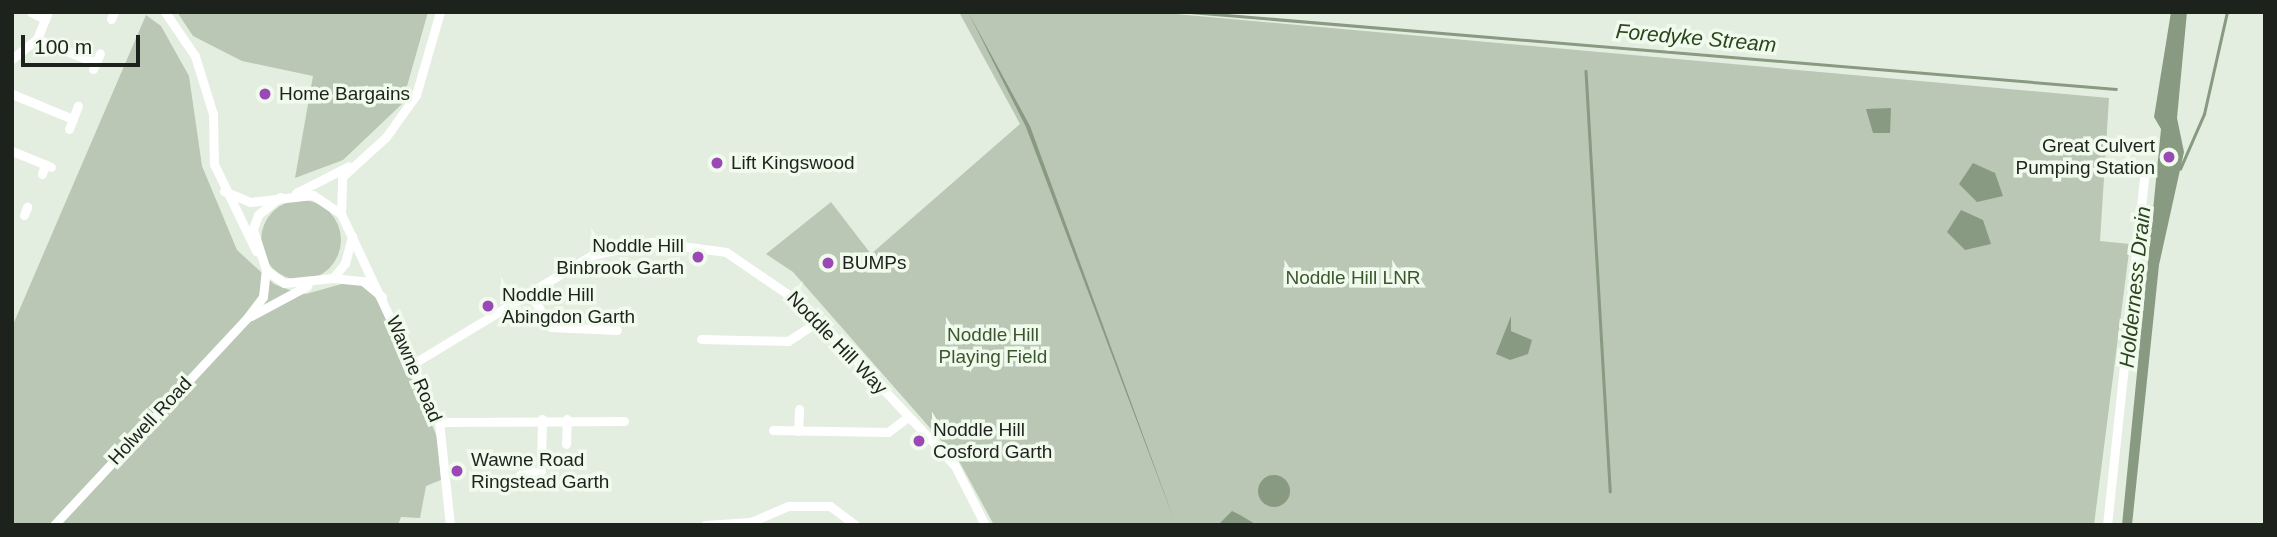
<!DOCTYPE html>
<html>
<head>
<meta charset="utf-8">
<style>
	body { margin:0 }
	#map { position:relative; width:2277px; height:537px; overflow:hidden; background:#e4eee0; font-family:Helvetica,sans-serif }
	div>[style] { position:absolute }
	.green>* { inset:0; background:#b9c7b4 }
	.round { border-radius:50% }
	.water>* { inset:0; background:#889a81 }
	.stream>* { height:2.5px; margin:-1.25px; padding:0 1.25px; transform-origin:1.25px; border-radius:1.25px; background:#889a81 }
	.minor>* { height:9px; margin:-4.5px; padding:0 4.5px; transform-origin:4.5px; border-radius:4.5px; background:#fff }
	.dots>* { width:19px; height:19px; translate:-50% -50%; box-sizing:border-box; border:4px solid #f1fbed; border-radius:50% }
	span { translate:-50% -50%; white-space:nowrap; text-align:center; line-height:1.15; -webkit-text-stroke:7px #f1fbed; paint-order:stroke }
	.poi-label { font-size:19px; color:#1e221d }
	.left { translate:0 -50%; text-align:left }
	.right { translate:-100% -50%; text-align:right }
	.park-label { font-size:19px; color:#3b562f }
	.street-label { font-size:19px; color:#1e221d }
	.water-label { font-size:21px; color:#2a441d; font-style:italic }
	.frame { position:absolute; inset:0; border:14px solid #1e221d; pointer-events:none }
	.scale { position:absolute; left:21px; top:35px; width:119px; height:32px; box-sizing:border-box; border:4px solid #1e221d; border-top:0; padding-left:9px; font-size:21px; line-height:24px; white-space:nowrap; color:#1e221d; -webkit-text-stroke:5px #f1fbed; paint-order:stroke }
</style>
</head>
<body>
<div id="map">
	<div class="green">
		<i style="clip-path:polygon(177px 12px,428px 12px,402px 104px,343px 160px,295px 178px,313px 76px,242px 61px,193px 36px)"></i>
		<i style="clip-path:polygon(944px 12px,1154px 12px,2109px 98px,2100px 241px,2130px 244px,2094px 525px,994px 525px,959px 461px,793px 272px,766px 254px,831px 202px,871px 254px,1020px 124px,960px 14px)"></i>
		<i style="clip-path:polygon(146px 15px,161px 26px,189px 76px,202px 166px,237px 250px,274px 284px,292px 291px,306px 294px,352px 281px,374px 292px,438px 439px,441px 480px,426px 486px,420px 518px,401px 517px,398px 525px,12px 525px,12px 327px)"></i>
		<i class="round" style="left:261px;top:200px;width:80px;height:80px"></i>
	</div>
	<div class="water">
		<i style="clip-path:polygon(968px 12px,1030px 126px,1176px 525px,1026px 127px)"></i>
		<i style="clip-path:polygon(2171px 12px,2187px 12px,2177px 118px,2184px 152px,2159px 265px,2132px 525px,2122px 525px,2161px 129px,2154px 117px)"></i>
		<i style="clip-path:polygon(1891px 108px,1890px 133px,1873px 133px,1866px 109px)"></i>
		<i style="clip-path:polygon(1973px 163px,1995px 173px,2003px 196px,1977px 202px,1959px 184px)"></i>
		<i style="clip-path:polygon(1961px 210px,1983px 220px,1991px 244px,1965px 250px,1947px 232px)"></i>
		<i style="clip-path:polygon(1511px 316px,1511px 331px,1532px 340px,1528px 354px,1510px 360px,1496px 354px)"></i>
		<i class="round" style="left:1258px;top:475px;width:32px;height:32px"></i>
		<i style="clip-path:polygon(1232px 511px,1240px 515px,1257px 525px,1218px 525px)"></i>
	</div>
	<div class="stream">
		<i style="left:1190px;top:12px;width:929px;rotate:4.75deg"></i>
		<i style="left:1586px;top:71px;width:421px;rotate:86.7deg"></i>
		<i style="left:2180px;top:169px;width:60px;rotate:-66.4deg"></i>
		<i style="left:2204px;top:114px;width:105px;rotate:-77.3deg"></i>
	</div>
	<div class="minor">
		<i style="left:31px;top:12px;width:16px;rotate:27deg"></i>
		<i style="left:165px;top:12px;width:53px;rotate:55.7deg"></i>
		<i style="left:195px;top:56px;width:61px;rotate:72.8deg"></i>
		<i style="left:213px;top:114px;width:50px;rotate:88.9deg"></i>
		<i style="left:214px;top:164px;width:97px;rotate:64.2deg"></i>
		<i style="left:111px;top:19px;width:8px;rotate:-67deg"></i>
		<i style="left:37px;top:39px;width:64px;rotate:22.1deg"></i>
		<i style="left:12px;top:59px;width:32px;rotate:-39deg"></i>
		<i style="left:37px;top:39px;width:29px;rotate:-68deg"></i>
		<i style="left:93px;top:69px;width:17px;rotate:-66deg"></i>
		<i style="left:12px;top:94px;width:66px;rotate:22.3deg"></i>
		<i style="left:69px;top:129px;width:25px;rotate:-69deg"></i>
		<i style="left:12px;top:151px;width:42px;rotate:22.3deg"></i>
		<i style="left:42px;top:174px;width:10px;rotate:-73deg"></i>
		<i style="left:224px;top:191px;width:28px;rotate:23deg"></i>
		<i style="left:250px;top:202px;width:63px;rotate:-6.3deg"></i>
		<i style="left:313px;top:195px;width:34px;rotate:34deg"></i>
		<i style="left:341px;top:214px;width:230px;rotate:64.8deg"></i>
		<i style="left:439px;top:422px;width:104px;rotate:83.9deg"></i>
		<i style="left:296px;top:193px;width:59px;rotate:-27deg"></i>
		<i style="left:280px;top:197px;width:28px;rotate:141deg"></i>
		<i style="left:258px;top:215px;width:15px;rotate:110deg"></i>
		<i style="left:253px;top:229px;width:43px;rotate:72.4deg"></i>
		<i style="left:266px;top:270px;width:22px;rotate:36deg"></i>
		<i style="left:284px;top:283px;width:49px;rotate:-5.8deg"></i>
		<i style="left:333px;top:278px;width:19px;rotate:-51deg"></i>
		<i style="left:345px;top:263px;width:28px;rotate:-75deg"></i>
		<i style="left:341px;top:213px;width:36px;rotate:-88deg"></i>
		<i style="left:342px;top:177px;width:59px;rotate:-42.3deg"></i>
		<i style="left:386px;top:137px;width:52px;rotate:-54.5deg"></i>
		<i style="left:416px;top:95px;width:86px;rotate:-73.9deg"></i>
		<i style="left:24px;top:215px;width:9px;rotate:-69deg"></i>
		<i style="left:333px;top:278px;width:30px;rotate:6deg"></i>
		<i style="left:363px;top:281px;width:25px;rotate:40deg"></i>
		<i style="left:529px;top:292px;width:41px;rotate:57.8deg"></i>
		<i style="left:551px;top:327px;width:66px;rotate:2.6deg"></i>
		<i style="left:251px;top:316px;width:64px;rotate:-28.2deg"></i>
		<i style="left:701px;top:339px;width:87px;rotate:1.3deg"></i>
		<i style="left:788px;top:341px;width:37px;rotate:-33deg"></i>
		<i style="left:416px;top:362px;width:206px;rotate:-31.3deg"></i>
		<i style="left:592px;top:255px;width:60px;rotate:-12.4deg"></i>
		<i style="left:651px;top:242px;width:76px;rotate:7.6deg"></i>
		<i style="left:726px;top:252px;width:96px;rotate:34.4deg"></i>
		<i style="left:805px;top:306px;width:219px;rotate:46.8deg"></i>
		<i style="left:955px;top:466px;width:66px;rotate:63deg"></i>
		<i style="left:439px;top:422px;width:185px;rotate:-0.3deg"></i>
		<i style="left:773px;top:430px;width:115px;rotate:1deg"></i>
		<i style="left:888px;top:432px;width:25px;rotate:-37deg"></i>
		<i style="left:798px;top:431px;width:22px;rotate:-87deg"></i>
		<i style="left:566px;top:444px;width:25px;rotate:-88deg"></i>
		<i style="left:520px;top:475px;width:21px;rotate:-11deg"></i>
		<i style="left:541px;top:471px;width:52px;rotate:-88.9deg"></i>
		<i style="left:54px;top:525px;width:283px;rotate:-47deg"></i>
		<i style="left:247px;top:318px;width:26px;rotate:-53deg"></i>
		<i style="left:263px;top:297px;width:27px;rotate:-84deg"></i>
		<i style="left:705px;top:525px;width:46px;rotate:-3.7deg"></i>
		<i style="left:751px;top:522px;width:40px;rotate:-23.4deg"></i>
		<i style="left:788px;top:506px;width:42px"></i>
		<i style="left:830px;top:506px;width:31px;rotate:37deg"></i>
		<i style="left:2107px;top:525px;width:358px;rotate:-83.9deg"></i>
	</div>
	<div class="dots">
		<i style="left:265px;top:94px;background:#9b48b7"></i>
		<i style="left:2169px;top:157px;background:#9b48b7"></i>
		<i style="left:717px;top:163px;background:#9b48b7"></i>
		<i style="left:698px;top:257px;background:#9b48b7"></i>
		<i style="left:828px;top:263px;background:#9b48b7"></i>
		<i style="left:488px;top:306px;background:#9b48b7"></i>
		<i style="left:919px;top:441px;background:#9b48b7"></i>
		<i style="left:457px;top:471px;background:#9b48b7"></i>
	</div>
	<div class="poi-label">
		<span class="left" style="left:279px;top:94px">Home Bargains</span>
		<span class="right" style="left:2155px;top:157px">Great Culvert<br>Pumping Station</span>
		<span class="left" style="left:731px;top:163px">Lift Kingswood</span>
		<span class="right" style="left:684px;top:257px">Noddle Hill<br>Binbrook Garth</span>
		<span class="left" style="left:842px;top:263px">BUMPs</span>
		<span class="left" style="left:502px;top:306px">Noddle Hill<br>Abingdon Garth</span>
		<span class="left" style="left:933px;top:441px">Noddle Hill<br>Cosford Garth</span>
		<span class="left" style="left:471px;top:471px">Wawne Road<br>Ringstead Garth</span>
	</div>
	<div class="park-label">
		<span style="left:1353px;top:278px">Noddle Hill LNR</span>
		<span style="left:993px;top:346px">Noddle Hill<br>Playing Field</span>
	</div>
	<div class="street-label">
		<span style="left:837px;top:343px;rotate:46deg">Noddle Hill Way</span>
		<span style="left:414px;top:369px;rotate:67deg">Wawne Road</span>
		<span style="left:150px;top:421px;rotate:-47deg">Holwell Road</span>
	</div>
	<div class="water-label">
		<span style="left:1696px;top:38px;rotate:5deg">Foredyke Stream</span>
		<span style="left:2135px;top:287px;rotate:-84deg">Holderness Drain</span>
	</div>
	<div class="frame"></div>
	<div class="scale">100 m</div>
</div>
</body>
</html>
